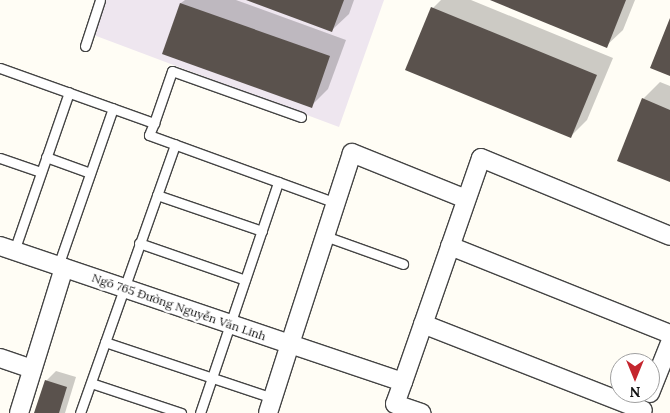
<!DOCTYPE html>
<html>
<head>
<meta charset="utf-8">
<style>
	body { margin:0 }
	#map { position:relative; width:670px; height:413px; overflow:hidden; background:#fffdf5; font-family:Lora,serif }
	div>[style] { position:absolute }
	.industrial>* { inset:0; background:#eee6ef }
	.shadow>* { inset:0; background:#0003 }
	.building>* { inset:0; background:#5a524d }
	.roads { filter:drop-shadow(1px 0 #444) drop-shadow(-1px 0 #444) drop-shadow(0 1px #444) drop-shadow(0 -1px #444) }
	.service>* { height:9px; margin:-4.5px; padding:0 4.5px; transform-origin:4.5px; border-radius:4.5px; background:#fff }
	.minor>* { height:18px; margin:-9px; padding:0 9px; transform-origin:9px; border-radius:9px; background:#fff }
	span { translate:-50% -50%; white-space:nowrap; text-align:center; line-height:1.15; -webkit-text-stroke:5px #fff; paint-order:stroke }
	.street-label { font-size:12px; color:#111 }
	.north { position:absolute; left:610px; top:353px; width:50px; height:50px; box-sizing:border-box; background:#fff; border:1px solid #a0a0a0; border-radius:50%; rotate:180deg; font-size:14px; font-weight:700; line-height:20px; text-align:center; color:#111 }
	.north::after { content:''; display:block; margin:auto; width:18px; height:22px; background:#c4262e; clip-path:polygon(50% 0,100% 100%,50% 72%,0 100%) }
</style>
</head>
<body>
<div id="map">
	<div class="industrial">
		<i style="clip-path:polygon(102px 0,384px 0,339px 127px,91px 34px)"></i>
	</div>
	<div class="shadow">
		<i style="clip-path:polygon(185px 0,236px 0,346px 40px,328px 89px,311px 106px,163px 53px,181px 3px)"></i>
		<i style="clip-path:polygon(249px 0,354px 0,349px 14px,332px 30px)"></i>
		<i style="clip-path:polygon(441px 0,471px 0,613px 58px,587px 120px,570px 137px,433px 8px)"></i>
		<i style="clip-path:polygon(493px 0,635px 0,623px 30px,606px 46px)"></i>
		<i style="clip-path:polygon(660px 82px,670px 86px,670px 181px,643px 99px)"></i>
		<i style="clip-path:polygon(56px 371px,76px 377px,65px 413px,35px 413px,46px 381px)"></i>
	</div>
	<div class="building">
		<i style="clip-path:polygon(246px 0,344px 0,332px 32px)"></i>
		<i style="clip-path:polygon(490px 0,626px 0,607px 48px)"></i>
		<i style="clip-path:polygon(180px 3px,330px 56px,312px 108px,162px 54px)"></i>
		<i style="clip-path:polygon(431px 7px,597px 75px,571px 138px,405px 70px)"></i>
		<i style="clip-path:polygon(670px 18px,670px 76px,650px 68px)"></i>
		<i style="clip-path:polygon(642px 98px,670px 110px,670px 182px,617px 161px)"></i>
		<i style="clip-path:polygon(45px 380px,67px 387px,59px 413px,34px 413px)"></i>
	</div>
	<div class="roads">
		<div class="service">
			<i style="left:85px;top:46px;width:48px;rotate:-71.9deg"></i>
			<i style="left:0;top:68px;width:164px;rotate:19.7deg"></i>
			<i style="left:154px;top:123px;width:13px;rotate:113deg"></i>
			<i style="left:149px;top:135px;width:199px;rotate:20deg"></i>
			<i style="left:154px;top:123px;width:55px;rotate:-70.9deg"></i>
			<i style="left:172px;top:71px;width:137px;rotate:19.6deg"></i>
			<i style="left:46px;top:157px;width:47px;rotate:20deg"></i>
			<i style="left:0;top:158px;width:43px;rotate:18.9deg"></i>
			<i style="left:157px;top:195px;width:111px;rotate:18.9deg"></i>
			<i style="left:325px;top:236px;width:83px;rotate:19.7deg"></i>
			<i style="left:139px;top:243px;width:112px;rotate:19.2deg"></i>
			<i style="left:14px;top:251px;width:168px;rotate:-70.9deg"></i>
			<i style="left:58px;top:266px;width:167px;rotate:-70.8deg"></i>
			<i style="left:105px;top:342px;width:176px;rotate:18.5deg"></i>
			<i style="left:91px;top:383px;width:95px;rotate:18.4deg"></i>
			<i style="left:80px;top:413px;width:285px;rotate:-70.5deg"></i>
			<i style="left:200px;top:413px;width:244px;rotate:-71.3deg"></i>
		</div>
		<div class="minor">
			<i style="left:466px;top:199px;width:123px;rotate:-158deg"></i>
			<i style="left:352px;top:153px;width:201px;rotate:108deg"></i>
			<i style="left:290px;top:344px;width:119px;rotate:18.6deg"></i>
			<i style="left:403px;top:382px;width:237px;rotate:-70.8deg"></i>
			<i style="left:481px;top:158px;width:204px;rotate:22.4deg"></i>
			<i style="left:0;top:246px;width:306px;rotate:18.7deg"></i>
			<i style="left:290px;top:344px;width:72px;rotate:107.7deg"></i>
			<i style="left:450px;top:246px;width:237px;rotate:21.8deg"></i>
			<i style="left:423px;top:324px;width:236px;rotate:21.4deg"></i>
			<i style="left:0;top:358px;width:34px;rotate:19deg"></i>
			<i style="left:403px;top:382px;width:23px;rotate:110deg"></i>
			<i style="left:395px;top:404px;width:28px;rotate:19deg"></i>
			<i style="left:650px;top:393px;width:54px;rotate:-68.2deg"></i>
			<i style="left:19px;top:413px;width:152px;rotate:-72.8deg"></i>
		</div>
	</div>
	<div class="street-label">
		<span style="left:179px;top:307px;rotate:19deg">Ngõ 765 Đường Nguyễn Văn Linh</span>
	</div>
	<div class="north">N</div>
</div>
</body>
</html>
